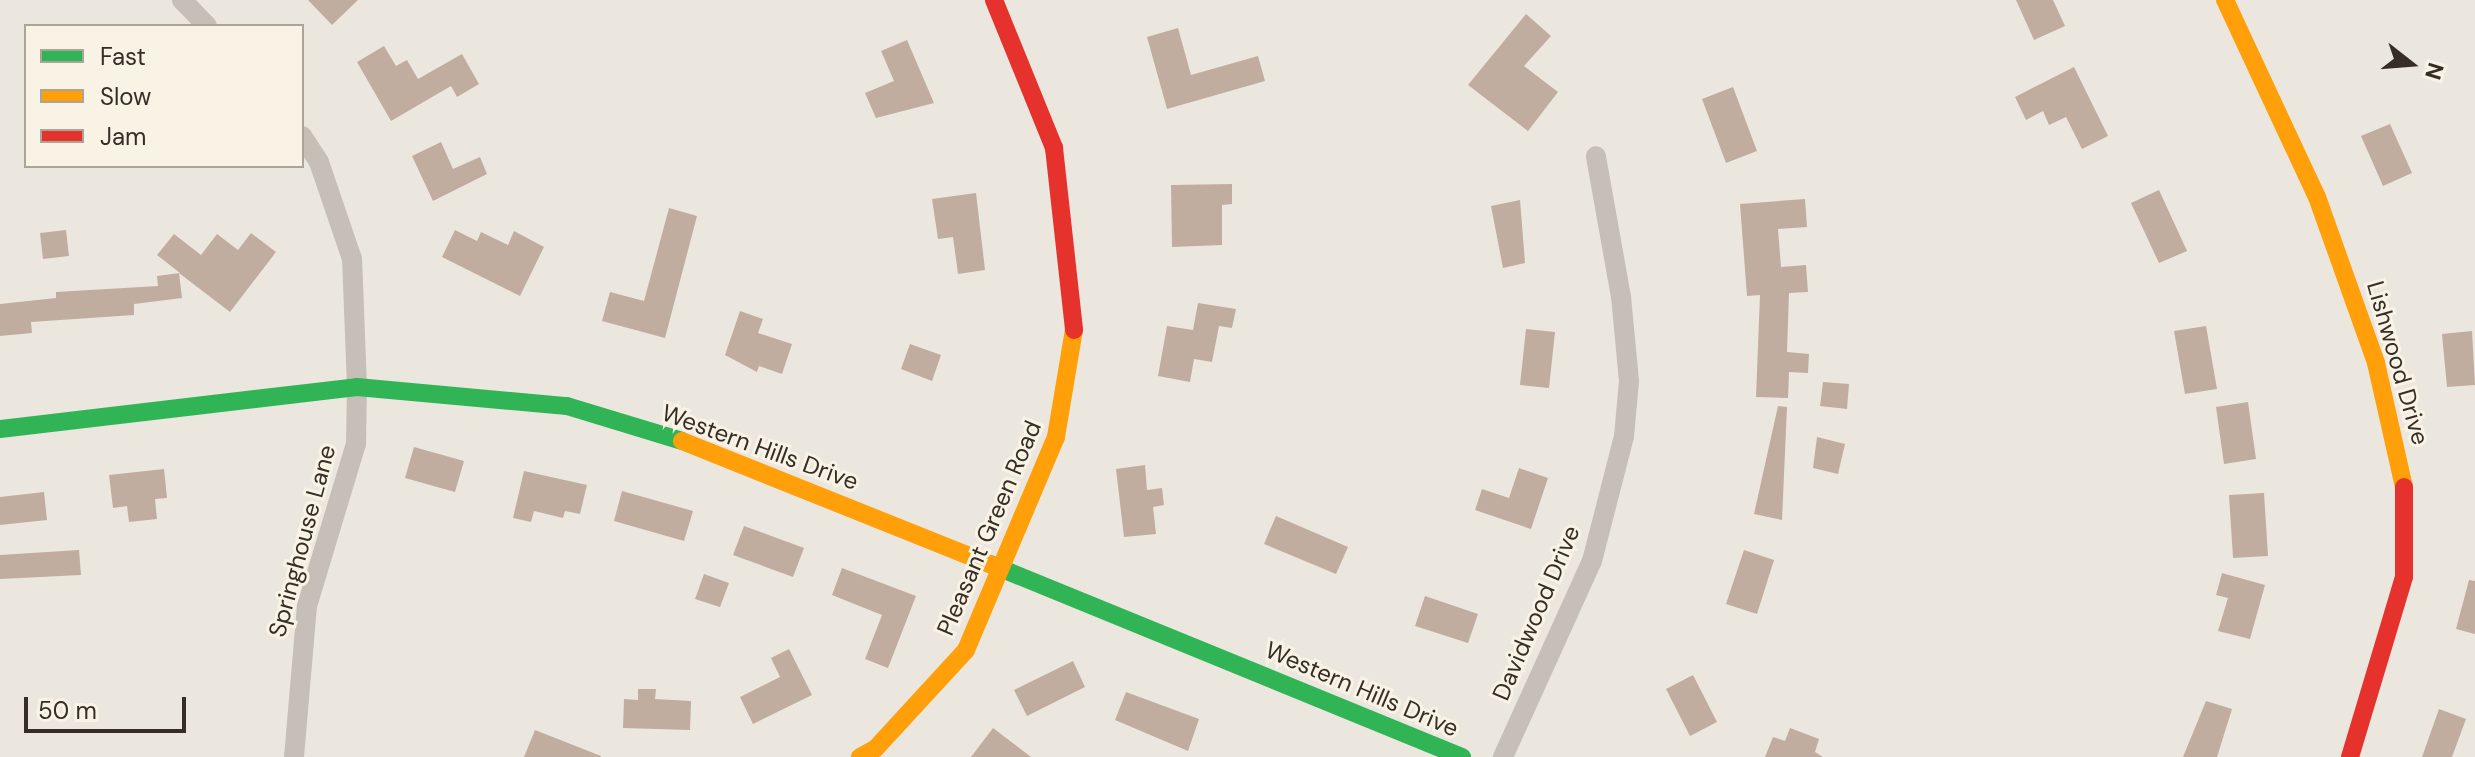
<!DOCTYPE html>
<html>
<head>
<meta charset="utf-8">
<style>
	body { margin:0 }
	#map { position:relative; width:2475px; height:757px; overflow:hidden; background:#ece7de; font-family:"DM Sans",sans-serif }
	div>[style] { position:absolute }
	.building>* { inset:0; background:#c0ad9f }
	.street>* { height:20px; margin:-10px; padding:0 10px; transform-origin:10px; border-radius:10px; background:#c5bfb7 }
	.fast>* { height:18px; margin:-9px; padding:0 9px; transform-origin:9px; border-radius:9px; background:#30b455 }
	.slow>* { height:18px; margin:-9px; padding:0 9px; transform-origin:9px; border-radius:9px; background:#ff9f0a }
	.jam>* { height:18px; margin:-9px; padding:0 9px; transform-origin:9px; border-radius:9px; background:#e5322d }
	span { translate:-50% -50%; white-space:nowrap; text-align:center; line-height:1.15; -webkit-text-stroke:6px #f9f3e5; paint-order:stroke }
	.street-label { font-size:24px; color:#352d26 }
	.legend { position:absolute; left:24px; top:24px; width:280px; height:144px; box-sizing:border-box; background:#f9f3e5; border:2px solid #aba499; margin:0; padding:10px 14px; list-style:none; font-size:24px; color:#352d26 }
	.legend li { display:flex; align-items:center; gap:16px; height:40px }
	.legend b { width:40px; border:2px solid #aba499 }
	.north { position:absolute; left:2371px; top:24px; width:80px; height:80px; -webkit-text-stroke:6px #f9f3e5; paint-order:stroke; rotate:107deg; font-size:22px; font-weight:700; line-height:32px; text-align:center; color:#352d26 }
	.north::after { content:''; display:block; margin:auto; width:28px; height:36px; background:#352d26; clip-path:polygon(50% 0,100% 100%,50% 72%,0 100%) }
	.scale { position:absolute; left:24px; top:697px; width:162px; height:36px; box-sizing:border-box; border:4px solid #352d26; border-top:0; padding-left:10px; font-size:24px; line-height:28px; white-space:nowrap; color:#352d26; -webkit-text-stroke:6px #f9f3e5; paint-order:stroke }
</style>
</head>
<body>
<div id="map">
	<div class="building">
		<i style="clip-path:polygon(308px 0,358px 0,332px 25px)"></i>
		<i style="clip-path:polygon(2016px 0,2053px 0,2065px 26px,2034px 40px)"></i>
		<i style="clip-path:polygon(1526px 14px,1551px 36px,1524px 66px,1558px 92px,1528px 131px,1468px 85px)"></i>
		<i style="clip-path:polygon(1178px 28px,1191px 75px,1258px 56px,1265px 81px,1167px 109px,1147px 37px)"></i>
		<i style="clip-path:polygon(907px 40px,934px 103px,876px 118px,865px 93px,894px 81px,881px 51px)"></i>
		<i style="clip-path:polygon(384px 46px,396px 66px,407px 60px,418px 79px,462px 54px,479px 84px,457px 97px,451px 86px,391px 121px,357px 62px)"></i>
		<i style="clip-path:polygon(2074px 67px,2108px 136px,2082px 149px,2066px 117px,2049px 125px,2043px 111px,2026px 120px,2015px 97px)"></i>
		<i style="clip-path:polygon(1733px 87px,1757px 151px,1726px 163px,1702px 99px)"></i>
		<i style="clip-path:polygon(2390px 124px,2412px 173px,2383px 186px,2361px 136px)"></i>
		<i style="clip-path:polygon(441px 142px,453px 169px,480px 157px,487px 174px,433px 201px,412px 156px)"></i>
		<i style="clip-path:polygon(1232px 184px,1232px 204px,1222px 205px,1222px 245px,1172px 247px,1171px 185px)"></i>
		<i style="clip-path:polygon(2159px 190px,2187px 251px,2159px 263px,2131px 203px)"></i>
		<i style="clip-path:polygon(976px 193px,985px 270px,958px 274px,953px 237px,938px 239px,932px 199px)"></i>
		<i style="clip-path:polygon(1805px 199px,1807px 227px,1778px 229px,1781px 267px,1806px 265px,1808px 292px,1789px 293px,1787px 352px,1809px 354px,1808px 373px,1789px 372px,1788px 398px,1756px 397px,1760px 295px,1747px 296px,1740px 204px)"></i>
		<i style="clip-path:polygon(1520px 200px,1525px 263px,1503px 268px,1491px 206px)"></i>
		<i style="clip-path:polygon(669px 208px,697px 216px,665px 338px,602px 321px,610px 292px,644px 301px)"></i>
		<i style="clip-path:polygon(66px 230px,69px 256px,43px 259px,40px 233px)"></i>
		<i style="clip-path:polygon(455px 230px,477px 241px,481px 232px,508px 245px,514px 231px,544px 247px,520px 296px,442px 257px)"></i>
		<i style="clip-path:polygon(251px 233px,276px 252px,230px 312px,179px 273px,182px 298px,134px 304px,134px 315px,31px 322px,32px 333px,0 336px,0 304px,56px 298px,56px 292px,158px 286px,157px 276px,180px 273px,157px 255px,174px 234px,201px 255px,217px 234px,238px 250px)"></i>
		<i style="clip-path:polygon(1198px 303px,1236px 309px,1232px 328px,1219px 326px,1212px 362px,1194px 359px,1190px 382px,1158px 376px,1167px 326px,1193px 330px)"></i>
		<i style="clip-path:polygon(740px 311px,763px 319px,758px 333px,792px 344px,782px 374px,759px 366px,757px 372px,725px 355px)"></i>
		<i style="clip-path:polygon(2206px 326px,2217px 389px,2185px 394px,2174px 331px)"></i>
		<i style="clip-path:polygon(1526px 329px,1555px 332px,1549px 388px,1520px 385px)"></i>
		<i style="clip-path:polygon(2472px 331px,2475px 385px,2447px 387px,2442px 334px)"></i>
		<i style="clip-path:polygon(910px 344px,941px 355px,932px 381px,901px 369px)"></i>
		<i style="clip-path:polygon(1823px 382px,1849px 384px,1847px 409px,1820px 406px)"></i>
		<i style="clip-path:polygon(2248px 402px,2256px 459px,2224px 464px,2216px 407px)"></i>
		<i style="clip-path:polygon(1778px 406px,1787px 407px,1782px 520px,1754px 514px)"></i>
		<i style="clip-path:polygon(1817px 437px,1845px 444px,1838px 474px,1813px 468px)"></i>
		<i style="clip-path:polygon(414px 447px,464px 461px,455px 492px,405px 478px)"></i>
		<i style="clip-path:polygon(1145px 465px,1147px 490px,1162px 488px,1164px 505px,1153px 507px,1156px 534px,1124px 537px,1116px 469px)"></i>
		<i style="clip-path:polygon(1519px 468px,1548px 478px,1531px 529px,1475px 510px,1482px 489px,1509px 498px)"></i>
		<i style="clip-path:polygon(164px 469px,167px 498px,155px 499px,157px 519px,129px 522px,127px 506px,113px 508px,109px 475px)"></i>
		<i style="clip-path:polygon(524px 471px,587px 485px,580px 514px,565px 511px,563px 518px,534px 511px,531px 522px,513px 518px)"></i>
		<i style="clip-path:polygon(622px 491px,693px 511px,684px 541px,614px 521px)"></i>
		<i style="clip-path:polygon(44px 492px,47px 520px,0 525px,0 497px)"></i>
		<i style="clip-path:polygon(2264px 493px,2268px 556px,2233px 558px,2229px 495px)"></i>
		<i style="clip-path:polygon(1276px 516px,1348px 547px,1336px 574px,1264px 544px)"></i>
		<i style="clip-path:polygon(744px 526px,804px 548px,793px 577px,733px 555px)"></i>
		<i style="clip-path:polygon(79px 550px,81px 575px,0 579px,0 555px)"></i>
		<i style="clip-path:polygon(1744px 550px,1774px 560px,1757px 614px,1726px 604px)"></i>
		<i style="clip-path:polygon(842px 568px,916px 596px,888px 668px,865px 659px,882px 615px,832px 595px)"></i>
		<i style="clip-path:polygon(2222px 573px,2265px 585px,2250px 639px,2218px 631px,2228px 598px,2216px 595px)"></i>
		<i style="clip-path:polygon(704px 574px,729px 583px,720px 607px,695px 599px)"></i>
		<i style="clip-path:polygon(2469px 580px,2475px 581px,2475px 634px,2456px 629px)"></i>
		<i style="clip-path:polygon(1425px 596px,1478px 614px,1468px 643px,1415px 626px)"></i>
		<i style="clip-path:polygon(789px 649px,812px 695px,753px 724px,740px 697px,780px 677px,771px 658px)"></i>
		<i style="clip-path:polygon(1073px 661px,1085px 687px,1027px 716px,1014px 690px)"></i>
		<i style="clip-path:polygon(1693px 675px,1717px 722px,1690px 736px,1666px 689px)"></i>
		<i style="clip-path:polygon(638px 689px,656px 689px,655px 699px,691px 701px,690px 730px,623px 728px,624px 699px,638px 700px)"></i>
		<i style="clip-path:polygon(1126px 692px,1199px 719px,1188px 751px,1115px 720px)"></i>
		<i style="clip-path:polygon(2206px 701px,2232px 709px,2217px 757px,2183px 757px)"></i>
		<i style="clip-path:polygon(2439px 709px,2466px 719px,2452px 757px,2422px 757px)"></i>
		<i style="clip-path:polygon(993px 728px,1031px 757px,971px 757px)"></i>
		<i style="clip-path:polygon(1790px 728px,1819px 739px,1815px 752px,1823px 757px,1765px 757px,1773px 737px,1785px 741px)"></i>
		<i style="clip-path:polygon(535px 730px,601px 756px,601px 757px,524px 757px)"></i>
	</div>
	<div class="street">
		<i style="left:182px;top:0;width:36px;rotate:46deg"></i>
		<i style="left:294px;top:757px;width:152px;rotate:-85.1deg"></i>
		<i style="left:307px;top:606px;width:169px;rotate:-73.2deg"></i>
		<i style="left:356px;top:444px;width:57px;rotate:-89deg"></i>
		<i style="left:357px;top:387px;width:128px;rotate:-92.2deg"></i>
		<i style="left:352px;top:259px;width:102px;rotate:-108.8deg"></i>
		<i style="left:319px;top:162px;width:31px;rotate:-123deg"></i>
		<i style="left:1503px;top:757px;width:215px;rotate:-65.6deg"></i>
		<i style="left:1592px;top:561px;width:129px;rotate:-75.6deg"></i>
		<i style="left:1624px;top:436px;width:55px;rotate:-84.8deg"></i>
		<i style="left:1629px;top:381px;width:84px;rotate:-95.4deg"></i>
		<i style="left:1621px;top:297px;width:143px;rotate:-100.1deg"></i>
	</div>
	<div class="fast">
		<i style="left:0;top:429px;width:359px;rotate:-6.7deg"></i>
		<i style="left:357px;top:387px;width:211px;rotate:5.2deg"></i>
		<i style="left:567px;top:406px;width:120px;rotate:16.9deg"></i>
		<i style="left:990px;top:564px;width:510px;rotate:22.24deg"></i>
	</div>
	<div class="slow">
		<i style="left:2225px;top:0;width:217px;rotate:65deg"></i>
		<i style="left:2317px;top:197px;width:176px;rotate:70.4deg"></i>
		<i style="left:2376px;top:363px;width:127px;rotate:77.3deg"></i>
		<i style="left:682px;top:441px;width:332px;rotate:21.8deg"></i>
		<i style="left:860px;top:757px;width:18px;rotate:-29deg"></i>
		<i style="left:876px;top:748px;width:133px;rotate:-47.4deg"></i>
		<i style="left:966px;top:650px;width:231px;rotate:-67.1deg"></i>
		<i style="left:1056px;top:437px;width:109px;rotate:-80.5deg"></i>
	</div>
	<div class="jam">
		<i style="left:994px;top:0;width:160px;rotate:67.9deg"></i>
		<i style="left:1054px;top:148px;width:183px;rotate:83.7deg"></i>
		<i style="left:2350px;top:757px;width:188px;rotate:-73.3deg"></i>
		<i style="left:2404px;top:577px;width:90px;rotate:-90deg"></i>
	</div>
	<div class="street-label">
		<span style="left:2398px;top:363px;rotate:74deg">Lishwood Drive</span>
		<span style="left:760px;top:447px;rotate:20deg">Western Hills Drive</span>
		<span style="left:989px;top:528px;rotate:-67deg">Pleasant Green Road</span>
		<span style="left:302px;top:541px;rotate:-75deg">Springhouse Lane</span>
		<span style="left:1536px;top:613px;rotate:-67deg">Davidwood Drive</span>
		<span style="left:1362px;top:689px;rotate:23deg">Western Hills Drive</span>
	</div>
	<ul class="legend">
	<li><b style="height:10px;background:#30b455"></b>Fast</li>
	<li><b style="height:10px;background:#ff9f0a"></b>Slow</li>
	<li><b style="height:10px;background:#e5322d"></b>Jam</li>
	</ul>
	<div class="north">N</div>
	<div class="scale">50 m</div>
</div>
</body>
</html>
